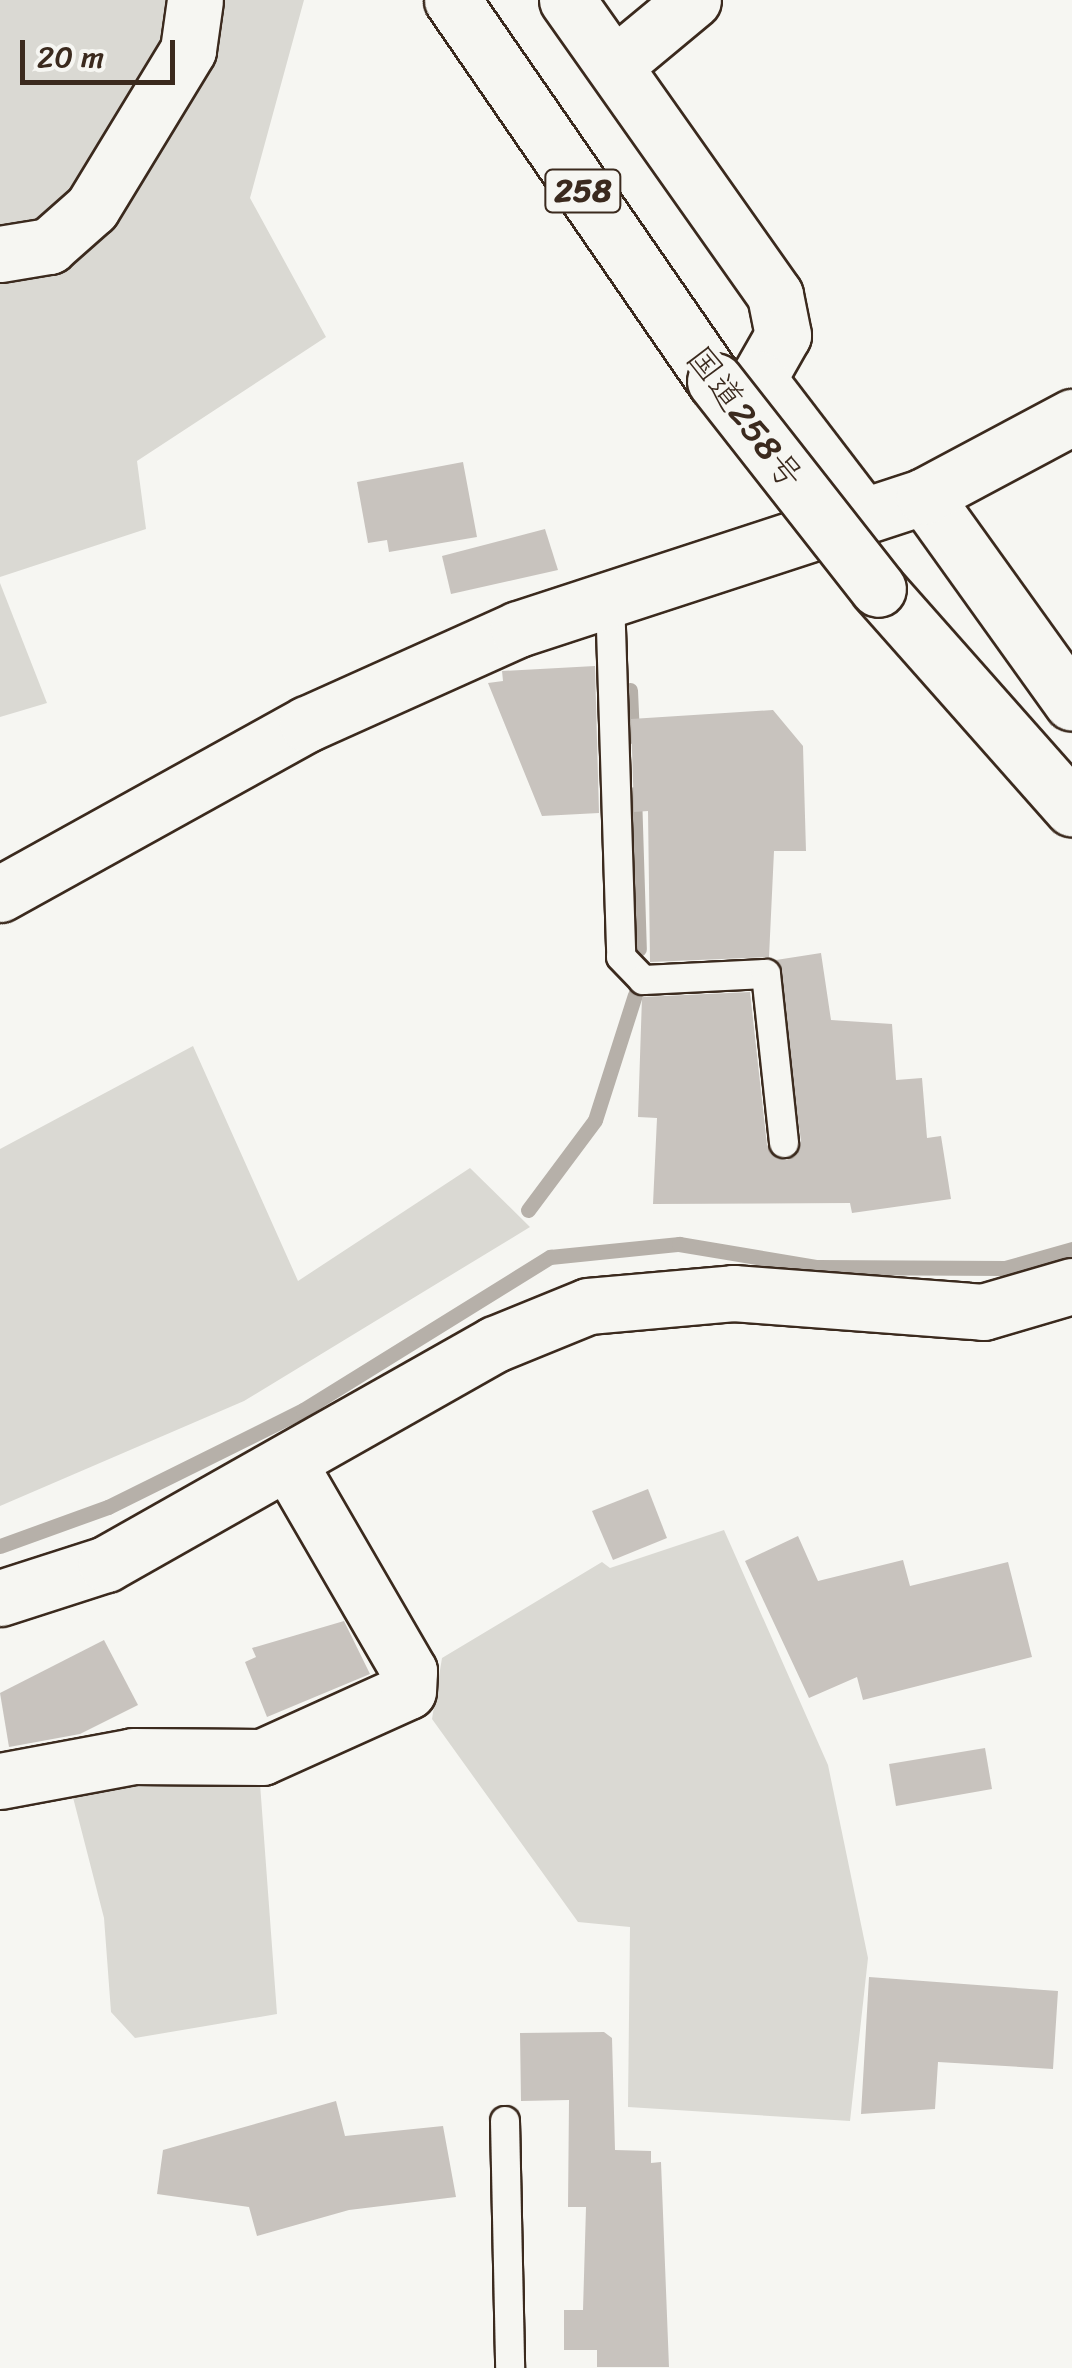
<!DOCTYPE html>
<html>
<head>
<meta charset="utf-8">
<style>
	body { margin:0 }
	#map { position:relative; width:1072px; height:2368px; overflow:hidden; background:#f6f6f2; font-family:Sriracha,"Klee One",sans-serif }
	div>[style] { position:absolute }
	.green>* { inset:0; background:#dad9d3 }
	.stream>* { height:15px; margin:-7.5px; padding:0 7.5px; transform-origin:7.5px; border-radius:7.5px; background:#b6b0a9 }
	.building>* { inset:0; background:#c8c3be }
	.roads { filter:drop-shadow(2px 0 #3b2a1e) drop-shadow(-2px 0 #3b2a1e) drop-shadow(0 2px #3b2a1e) drop-shadow(0 -2px #3b2a1e) }
	.service>* { height:28px; margin:-14px; padding:0 14px; transform-origin:14px; border-radius:14px; background:#f6f6f2 }
	.minor>* { height:55px; margin:-27.5px; padding:0 27.5px; transform-origin:27.5px; border-radius:27.5px; background:#f6f6f2 }
	.trunk>* { height:55px; margin:-27.5px; padding:0 27.5px; transform-origin:27.5px; border-radius:27.5px; background:#f6f6f2 }
	.bridges { filter:drop-shadow(2px 0 #3b2a1e) drop-shadow(-2px 0 #3b2a1e) drop-shadow(0 2px #3b2a1e) drop-shadow(0 -2px #3b2a1e) }
	.trunk-bridge>* { height:55px; margin:-27.5px; padding:0 27.5px; transform-origin:27.5px; border-radius:27.5px; background:#f6f6f2 }
	span { translate:-50% -50%; white-space:nowrap; text-align:center; line-height:1.15; -webkit-text-stroke:10px #f6f6f2; paint-order:stroke }
	.shield-label span { padding:2px 8px; background:#f6f6f2; border:2px solid; border-radius:8px; -webkit-text-stroke-width:0 }
	.shield-label { font-size:32px; color:#3b2a1e; font-weight:700 }
	.street-label { font-size:35px; color:#3b2a1e }
	.scale { position:absolute; left:20px; top:40px; width:155px; height:45px; box-sizing:border-box; border:5px solid #3b2a1e; border-top:0; padding-left:12px; font-size:30px; line-height:35px; white-space:nowrap; color:#3b2a1e; -webkit-text-stroke:8px #f6f6f2; paint-order:stroke }
</style>
</head>
<body>
<div id="map">
	<div class="green">
		<i style="clip-path:polygon(0 0,304px 0,250px 198px,326px 337px,137px 461px,146px 529px,0 577px)"></i>
		<i style="clip-path:polygon(0 583px,47px 703px,0 717px)"></i>
		<i style="clip-path:polygon(193px 1046px,298px 1281px,470px 1168px,530px 1227px,244px 1401px,0 1506px,0 1149px)"></i>
		<i style="clip-path:polygon(724px 1530px,828px 1765px,868px 1958px,850px 2121px,628px 2107px,630px 1927px,578px 1922px,432px 1719px,442px 1658px,602px 1562px,610px 1568px)"></i>
		<i style="clip-path:polygon(259px 1770px,277px 2014px,135px 2038px,111px 2012px,104px 1918px,68px 1778px)"></i>
	</div>
	<div class="stream">
		<i style="left:630px;top:690px;width:46px;rotate:87.5deg"></i>
		<i style="left:634px;top:794px;width:155px;rotate:88.2deg"></i>
		<i style="left:528px;top:1210px;width:112px;rotate:-53.3deg"></i>
		<i style="left:595px;top:1120px;width:131px;rotate:-72.3deg"></i>
		<i style="left:0;top:1546px;width:115px;rotate:-19.9deg"></i>
		<i style="left:108px;top:1507px;width:218px;rotate:-26.4deg"></i>
		<i style="left:303px;top:1410px;width:291px;rotate:-31.8deg"></i>
		<i style="left:550px;top:1257px;width:130px;rotate:-5.8deg"></i>
		<i style="left:679px;top:1244px;width:140px;rotate:9.5deg"></i>
		<i style="left:817px;top:1267px;width:188px;rotate:0.3deg"></i>
		<i style="left:1005px;top:1268px;width:70px;rotate:-15.8deg"></i>
	</div>
	<div class="building">
		<i style="clip-path:polygon(463px 462px,477px 537px,389px 552px,387px 540px,368px 543px,357px 482px)"></i>
		<i style="clip-path:polygon(545px 529px,558px 570px,451px 594px,442px 556px)"></i>
		<i style="clip-path:polygon(595px 666px,599px 813px,542px 816px,488px 683px,503px 681px,502px 671px)"></i>
		<i style="clip-path:polygon(773px 710px,803px 746px,806px 851px,774px 851px,769px 957px,650px 962px,648px 811px,634px 812px,631px 719px)"></i>
		<i style="clip-path:polygon(821px 953px,831px 1020px,892px 1024px,896px 1080px,922px 1078px,927px 1138px,941px 1136px,951px 1199px,852px 1213px,850px 1203px,653px 1204px,657px 1118px,638px 1117px,642px 997px,750px 992px,767px 1145px,787px 1160px,801px 1141px,776px 960px)"></i>
		<i style="clip-path:polygon(648px 1489px,667px 1538px,613px 1560px,592px 1511px)"></i>
		<i style="clip-path:polygon(798px 1536px,818px 1581px,903px 1560px,910px 1586px,1008px 1562px,1032px 1657px,863px 1700px,857px 1677px,809px 1698px,745px 1561px)"></i>
		<i style="clip-path:polygon(344px 1621px,370px 1674px,267px 1717px,245px 1662px,256px 1657px,252px 1648px)"></i>
		<i style="clip-path:polygon(104px 1640px,138px 1705px,80px 1734px,9px 1747px,0 1693px)"></i>
		<i style="clip-path:polygon(985px 1748px,992px 1789px,896px 1806px,889px 1764px)"></i>
		<i style="clip-path:polygon(869px 1977px,1058px 1991px,1053px 2069px,938px 2062px,935px 2109px,861px 2114px)"></i>
		<i style="clip-path:polygon(604px 2032px,612px 2038px,615px 2150px,651px 2151px,651px 2163px,661px 2162px,669px 2367px,597px 2367px,597px 2350px,564px 2350px,564px 2310px,583px 2310px,586px 2207px,568px 2207px,569px 2100px,521px 2101px,520px 2033px)"></i>
		<i style="clip-path:polygon(336px 2101px,345px 2136px,443px 2126px,456px 2197px,349px 2210px,257px 2236px,249px 2207px,157px 2194px,163px 2150px)"></i>
	</div>
	<div class="roads">
		<div class="service">
			<i style="left:610px;top:597px;width:360px;rotate:88.2deg"></i>
			<i style="left:621px;top:957px;width:32px;rotate:46deg"></i>
			<i style="left:643px;top:980px;width:123px;rotate:-2.8deg"></i>
			<i style="left:766px;top:974px;width:170px;rotate:83.9deg"></i>
			<i style="left:505px;top:2121px;width:247px;rotate:88.8deg"></i>
		</div>
		<div class="minor">
			<i style="left:567px;top:0;width:361px;rotate:54.8deg"></i>
			<i style="left:775px;top:295px;width:41px;rotate:78.7deg"></i>
			<i style="left:783px;top:335px;width:51px;rotate:119.6deg"></i>
			<i style="left:758px;top:379px;width:171px;rotate:52.6deg"></i>
			<i style="left:616px;top:64px;width:100px;rotate:-39.7deg"></i>
			<i style="left:0;top:254px;width:50px;rotate:-9.3deg"></i>
			<i style="left:49px;top:246px;width:57px;rotate:-41.5deg"></i>
			<i style="left:92px;top:208px;width:185px;rotate:-58.7deg"></i>
			<i style="left:188px;top:50px;width:50px;rotate:-82deg"></i>
			<i style="left:924px;top:496px;width:254px;rotate:54.4deg"></i>
			<i style="left:0;top:894px;width:351px;rotate:-29deg"></i>
			<i style="left:307px;top:724px;width:231px;rotate:-24.2deg"></i>
			<i style="left:518px;top:629px;width:427px;rotate:-18.1deg"></i>
			<i style="left:924px;top:496px;width:168px;rotate:-28.1deg"></i>
			<i style="left:0;top:1598px;width:111px;rotate:-17.8deg"></i>
			<i style="left:106px;top:1564px;width:447px;rotate:-29.5deg"></i>
			<i style="left:495px;top:1344px;width:100px;rotate:-22.2deg"></i>
			<i style="left:588px;top:1306px;width:146px;rotate:-5.1deg"></i>
			<i style="left:733px;top:1293px;width:251px;rotate:4.3deg"></i>
			<i style="left:983px;top:1312px;width:93px;rotate:-16.3deg"></i>
			<i style="left:0;top:1781px;width:135px;rotate:-10.6deg"></i>
			<i style="left:133px;top:1756px;width:129px;rotate:0.4deg"></i>
			<i style="left:262px;top:1757px;width:160px;rotate:-24.3deg"></i>
			<i style="left:408px;top:1691px;width:20px;rotate:-87deg"></i>
			<i style="left:409px;top:1671px;width:241px;rotate:-120.1deg"></i>
		</div>
		<div class="trunk">
			<i style="left:452px;top:0;width:463px;rotate:55.4deg"></i>
			<i style="left:878px;top:589px;width:293px;rotate:48.5deg"></i>
		</div>
	</div>
	<div class="bridges">
		<div class="trunk-bridge">
			<i style="left:715px;top:381px;width:264px;rotate:51.9deg"></i>
		</div>
	</div>
	<div class="shield-label">
		<span style="left:583px;top:191px">258</span>
	</div>
	<div class="street-label">
		<span style="left:745px;top:417px;rotate:53deg">国道258号</span>
	</div>
	<div class="scale">20 m</div>
</div>
</body>
</html>
